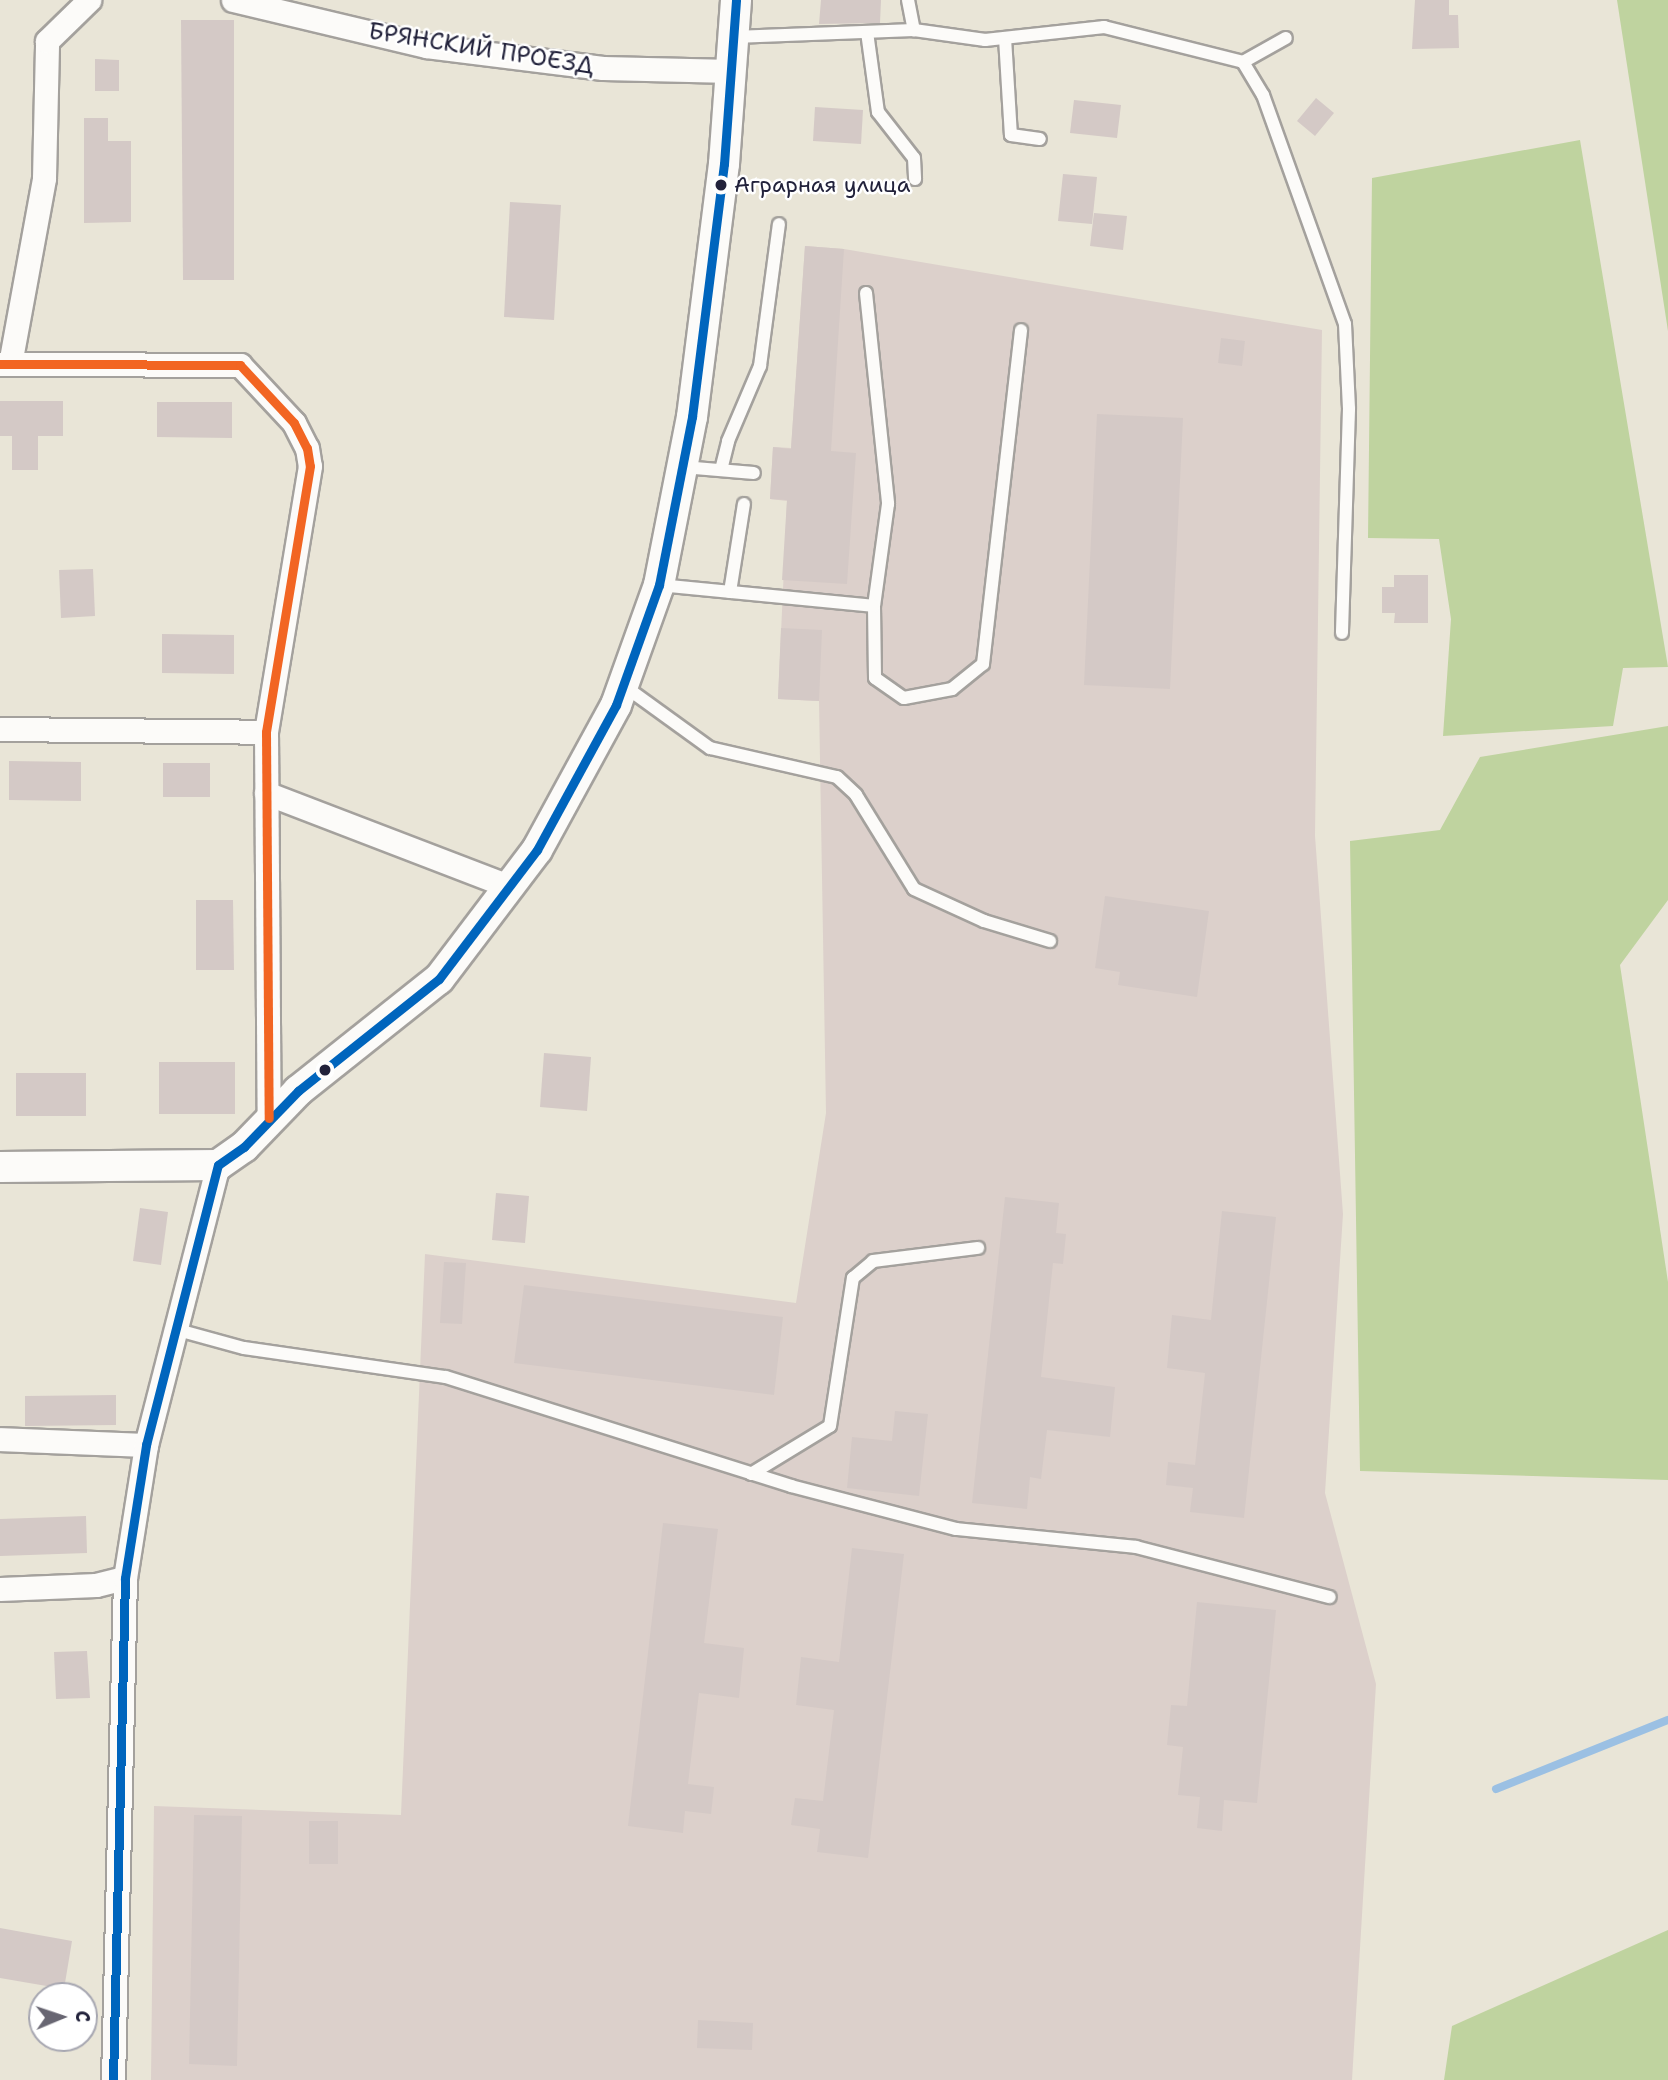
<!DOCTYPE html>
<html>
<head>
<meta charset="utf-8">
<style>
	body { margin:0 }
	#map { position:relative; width:1668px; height:2080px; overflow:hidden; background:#e9e5d7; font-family:"Shantell Sans",sans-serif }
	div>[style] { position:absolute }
	.industrial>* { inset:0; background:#dcd0cb }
	.green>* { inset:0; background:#bfd39f }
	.stream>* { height:8px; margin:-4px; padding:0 4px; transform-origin:4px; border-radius:4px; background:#9bc0e3 }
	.building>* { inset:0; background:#d4c9c6 }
	.roads { filter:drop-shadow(2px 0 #a4a19d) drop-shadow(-2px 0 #a4a19d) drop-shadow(0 2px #a4a19d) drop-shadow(0 -2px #a4a19d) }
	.service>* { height:12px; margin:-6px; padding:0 6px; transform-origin:6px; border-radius:6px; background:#fcfbf9 }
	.minor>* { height:23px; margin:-11.5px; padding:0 11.5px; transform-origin:11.5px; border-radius:11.5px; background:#fcfbf9 }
	.tertiary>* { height:30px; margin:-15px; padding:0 15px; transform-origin:15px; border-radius:15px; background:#fcfbf9 }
	.bus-1>* { height:9px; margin:-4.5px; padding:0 4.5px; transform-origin:4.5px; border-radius:4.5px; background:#0065bd }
	.bus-2>* { height:9px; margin:-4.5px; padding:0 4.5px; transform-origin:4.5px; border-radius:4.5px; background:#f26522 }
	.dots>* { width:19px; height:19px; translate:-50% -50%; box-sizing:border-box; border:4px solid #fff; border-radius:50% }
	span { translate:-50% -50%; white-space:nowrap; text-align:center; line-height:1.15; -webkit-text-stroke:5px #fff; paint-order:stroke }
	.bus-label { font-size:22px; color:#22223b }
	.left { translate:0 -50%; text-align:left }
	.street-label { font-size:24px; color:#22223b }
	.north { position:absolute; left:28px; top:1982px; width:70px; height:70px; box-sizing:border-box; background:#fff; border:2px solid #a7a7b1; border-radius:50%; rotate:88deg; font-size:19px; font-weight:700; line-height:28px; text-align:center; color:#22223b }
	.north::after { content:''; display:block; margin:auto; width:24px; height:32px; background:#686672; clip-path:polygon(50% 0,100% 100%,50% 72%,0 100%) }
</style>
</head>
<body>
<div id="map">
	<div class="industrial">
		<i style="clip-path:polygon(805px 246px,844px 249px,1322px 330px,1315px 836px,1343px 1214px,1325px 1493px,1376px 1684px,1352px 2080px,151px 2080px,154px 1806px,401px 1815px,425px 1254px,796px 1303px,826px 1113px,819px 701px,778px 699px,787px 501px,770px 499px,773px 447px,791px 448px)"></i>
	</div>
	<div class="green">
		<i style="clip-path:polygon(1617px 0,1668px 0,1668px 331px)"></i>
		<i style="clip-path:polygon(1580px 140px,1668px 667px,1623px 668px,1613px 726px,1443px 736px,1451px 619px,1439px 539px,1368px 538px,1372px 178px)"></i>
		<i style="clip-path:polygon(1668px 726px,1668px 900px,1620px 965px,1668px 1282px,1668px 1480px,1360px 1471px,1350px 841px,1440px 830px,1480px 757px)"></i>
		<i style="clip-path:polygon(1668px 1930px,1668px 2080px,1444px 2080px,1452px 2026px)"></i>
	</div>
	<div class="stream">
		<i style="left:1496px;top:1789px;width:185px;rotate:-21.9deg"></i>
	</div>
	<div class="building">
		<i style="clip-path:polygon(821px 0,881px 0,880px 23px,819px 24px)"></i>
		<i style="clip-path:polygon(1415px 0,1449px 0,1449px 15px,1458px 15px,1459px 48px,1412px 49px)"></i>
		<i style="clip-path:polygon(181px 20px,234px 20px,234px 280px,183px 280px)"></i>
		<i style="clip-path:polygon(95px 59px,119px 60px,119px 91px,95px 91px)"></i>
		<i style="clip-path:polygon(1316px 98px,1334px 113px,1315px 136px,1297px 121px)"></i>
		<i style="clip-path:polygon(1074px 100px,1121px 105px,1117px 138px,1070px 133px)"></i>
		<i style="clip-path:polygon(815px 107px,863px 110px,861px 144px,813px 141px)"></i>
		<i style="clip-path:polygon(84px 118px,108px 118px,108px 141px,131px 141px,131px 222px,84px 223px)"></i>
		<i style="clip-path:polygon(1063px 174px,1097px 177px,1092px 224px,1058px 221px)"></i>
		<i style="clip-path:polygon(510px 202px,561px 205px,554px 320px,504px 317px)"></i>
		<i style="clip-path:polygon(1094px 213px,1127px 216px,1123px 250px,1090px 246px)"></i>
		<i style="clip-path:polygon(805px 246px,844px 249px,831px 451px,856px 453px,847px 584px,782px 580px,787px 500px,770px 499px,773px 447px,791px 449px)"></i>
		<i style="clip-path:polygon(1221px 338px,1245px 341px,1242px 366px,1218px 363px)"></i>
		<i style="clip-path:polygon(0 401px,63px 401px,63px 436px,38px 436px,38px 470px,12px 470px,12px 436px,0 436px)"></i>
		<i style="clip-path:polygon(157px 402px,232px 402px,232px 438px,157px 437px)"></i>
		<i style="clip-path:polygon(1097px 414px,1183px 418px,1170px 689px,1084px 685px)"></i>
		<i style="clip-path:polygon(93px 569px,95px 616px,61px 618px,59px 570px)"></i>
		<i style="clip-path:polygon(1394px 575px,1428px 575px,1428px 623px,1394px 623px,1395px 613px,1382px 613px,1382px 587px,1394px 587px)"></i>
		<i style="clip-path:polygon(781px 628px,822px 630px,819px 701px,778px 699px)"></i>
		<i style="clip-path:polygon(162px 634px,234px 635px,234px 674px,162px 673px)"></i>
		<i style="clip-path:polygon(9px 761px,81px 762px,81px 801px,9px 800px)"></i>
		<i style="clip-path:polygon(163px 763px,210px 763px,210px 797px,163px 797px)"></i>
		<i style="clip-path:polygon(1105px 896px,1209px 911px,1197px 997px,1118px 985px,1120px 972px,1095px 968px)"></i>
		<i style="clip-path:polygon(196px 900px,233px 900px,234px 970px,196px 970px)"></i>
		<i style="clip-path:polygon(544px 1053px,591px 1057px,587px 1111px,540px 1107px)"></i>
		<i style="clip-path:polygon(159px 1062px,235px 1062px,235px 1114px,159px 1114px)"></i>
		<i style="clip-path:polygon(16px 1073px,86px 1073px,86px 1116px,16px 1116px)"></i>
		<i style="clip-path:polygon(496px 1193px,529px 1196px,525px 1243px,492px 1240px)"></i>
		<i style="clip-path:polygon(1005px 1197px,1059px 1203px,1056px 1233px,1066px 1234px,1063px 1264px,1053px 1263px,1041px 1377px,1115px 1387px,1110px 1437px,1047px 1430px,1041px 1479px,1030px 1477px,1027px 1509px,972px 1503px)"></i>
		<i style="clip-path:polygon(140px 1208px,168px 1212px,161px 1265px,133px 1261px)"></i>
		<i style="clip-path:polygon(1222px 1211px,1276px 1217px,1244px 1518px,1190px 1512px,1193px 1488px,1166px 1485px,1168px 1462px,1195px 1465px,1205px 1373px,1167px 1368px,1172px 1315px,1211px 1320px)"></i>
		<i style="clip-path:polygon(444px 1262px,466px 1263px,462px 1324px,440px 1323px)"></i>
		<i style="clip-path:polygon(524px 1285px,783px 1317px,774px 1395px,514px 1363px)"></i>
		<i style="clip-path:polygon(116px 1395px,116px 1425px,25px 1426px,25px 1396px)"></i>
		<i style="clip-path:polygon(895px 1411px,928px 1414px,919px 1496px,847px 1488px,852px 1437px,892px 1441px)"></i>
		<i style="clip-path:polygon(86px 1516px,87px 1553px,0 1556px,0 1519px)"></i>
		<i style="clip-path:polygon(663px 1523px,718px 1529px,704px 1643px,744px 1648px,739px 1698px,699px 1693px,688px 1784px,714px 1787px,711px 1814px,685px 1811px,683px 1833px,628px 1826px)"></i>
		<i style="clip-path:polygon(852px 1548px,904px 1554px,868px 1858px,817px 1852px,820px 1829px,791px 1825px,795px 1798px,823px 1801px,834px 1710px,796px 1705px,801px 1657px,839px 1662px)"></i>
		<i style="clip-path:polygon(1197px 1602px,1276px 1610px,1257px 1803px,1224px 1800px,1222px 1831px,1197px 1828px,1200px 1797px,1178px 1795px,1183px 1747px,1167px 1745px,1171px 1705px,1187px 1706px)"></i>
		<i style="clip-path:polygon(87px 1651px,90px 1698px,56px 1699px,54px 1652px)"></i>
		<i style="clip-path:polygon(194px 1815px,242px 1816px,237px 2066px,189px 2064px)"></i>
		<i style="clip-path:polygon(309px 1821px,338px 1821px,338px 1864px,309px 1864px)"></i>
		<i style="clip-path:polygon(0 1928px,72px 1941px,64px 1989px,0 1978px)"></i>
		<i style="clip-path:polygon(698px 2020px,753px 2023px,752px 2050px,697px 2048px)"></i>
	</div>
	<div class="roads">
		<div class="service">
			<i style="left:908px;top:0;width:31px;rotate:79deg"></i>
			<i style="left:867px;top:32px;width:81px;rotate:82.2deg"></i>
			<i style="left:878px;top:112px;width:58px;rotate:52deg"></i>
			<i style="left:914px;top:158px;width:21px;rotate:87deg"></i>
			<i style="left:734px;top:37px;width:180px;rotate:-2.2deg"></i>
			<i style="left:914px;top:30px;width:72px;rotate:8deg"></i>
			<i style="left:985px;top:40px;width:120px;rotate:-6.2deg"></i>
			<i style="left:1104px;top:27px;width:143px;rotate:14.1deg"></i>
			<i style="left:1243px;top:62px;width:39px;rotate:59deg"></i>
			<i style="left:1263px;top:95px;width:243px;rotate:70.3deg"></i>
			<i style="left:1345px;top:324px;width:85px;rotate:87.3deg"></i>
			<i style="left:1349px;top:409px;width:224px;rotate:91.8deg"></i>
			<i style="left:1005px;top:38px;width:97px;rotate:86.5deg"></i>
			<i style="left:1011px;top:135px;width:29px;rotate:8deg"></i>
			<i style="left:1243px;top:62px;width:49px;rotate:-29.2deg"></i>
			<i style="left:866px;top:293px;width:212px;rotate:84deg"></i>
			<i style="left:888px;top:504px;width:103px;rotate:97.8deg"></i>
			<i style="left:874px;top:606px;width:72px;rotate:89.2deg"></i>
			<i style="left:875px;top:678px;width:35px;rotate:35deg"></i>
			<i style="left:904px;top:698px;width:49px;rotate:-10.6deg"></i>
			<i style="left:952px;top:689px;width:40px;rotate:-39deg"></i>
			<i style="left:983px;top:664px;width:336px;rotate:-83.5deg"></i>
			<i style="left:683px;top:467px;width:71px;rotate:4.8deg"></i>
			<i style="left:721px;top:470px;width:30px;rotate:-76deg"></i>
			<i style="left:728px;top:441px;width:82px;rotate:-66.9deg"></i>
			<i style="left:760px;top:366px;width:143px;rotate:-82.4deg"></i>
			<i style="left:660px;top:585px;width:215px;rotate:5.6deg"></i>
			<i style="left:730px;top:592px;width:89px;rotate:-81deg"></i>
			<i style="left:624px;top:686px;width:106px;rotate:35.8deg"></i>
			<i style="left:710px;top:748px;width:130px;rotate:12.9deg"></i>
			<i style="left:837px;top:777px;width:26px;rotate:43deg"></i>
			<i style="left:856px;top:795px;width:110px;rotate:58.3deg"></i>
			<i style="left:914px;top:889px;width:77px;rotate:24.6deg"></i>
			<i style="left:984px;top:921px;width:69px;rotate:16.9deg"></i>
			<i style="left:178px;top:1330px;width:68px;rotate:15.3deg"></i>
			<i style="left:244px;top:1348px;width:204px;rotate:8.2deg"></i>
			<i style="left:446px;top:1377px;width:362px;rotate:17.5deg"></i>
			<i style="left:791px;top:1486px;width:171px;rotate:14.6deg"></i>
			<i style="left:956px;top:1529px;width:181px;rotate:5.7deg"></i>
			<i style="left:1136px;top:1547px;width:200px;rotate:14.5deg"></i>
			<i style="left:751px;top:1474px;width:92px;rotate:-31.3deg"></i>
			<i style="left:830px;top:1426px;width:150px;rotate:-81.2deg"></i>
			<i style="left:853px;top:1278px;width:26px;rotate:-40deg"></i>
			<i style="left:873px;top:1261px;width:106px;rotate:-7.1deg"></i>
		</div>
		<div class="minor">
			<i style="left:233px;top:0;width:198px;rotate:13.4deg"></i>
			<i style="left:426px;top:46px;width:178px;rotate:7.1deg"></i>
			<i style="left:603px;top:68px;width:129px;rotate:1.3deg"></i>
			<i style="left:0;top:364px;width:240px;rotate:0.2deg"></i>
			<i style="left:240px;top:365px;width:79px;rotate:47deg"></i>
			<i style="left:294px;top:423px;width:28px;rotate:63deg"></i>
			<i style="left:307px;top:448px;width:18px;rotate:81deg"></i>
			<i style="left:310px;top:466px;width:270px;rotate:99.4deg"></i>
			<i style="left:266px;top:732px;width:386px;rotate:89.6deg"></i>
			<i style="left:10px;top:364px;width:189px;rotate:-79.6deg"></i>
			<i style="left:44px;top:178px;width:137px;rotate:-88.7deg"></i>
			<i style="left:47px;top:41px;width:59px;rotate:-44.3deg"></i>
			<i style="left:0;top:729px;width:266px;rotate:0.6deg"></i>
			<i style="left:266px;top:793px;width:262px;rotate:21deg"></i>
			<i style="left:0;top:1439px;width:146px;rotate:2.4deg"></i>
			<i style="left:0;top:1589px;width:96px;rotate:-2.4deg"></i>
			<i style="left:96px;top:1585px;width:30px;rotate:-14deg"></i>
			<i style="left:113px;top:2080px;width:502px;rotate:-88.63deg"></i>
			<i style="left:125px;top:1578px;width:135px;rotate:-81deg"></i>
			<i style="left:146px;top:1445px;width:289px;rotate:-75.6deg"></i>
		</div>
		<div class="tertiary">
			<i style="left:0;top:1167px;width:218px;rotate:-0.5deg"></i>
			<i style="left:218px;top:1165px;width:32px;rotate:-35deg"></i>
			<i style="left:244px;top:1147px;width:78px;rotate:-46deg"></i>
			<i style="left:298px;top:1091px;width:180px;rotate:-38.5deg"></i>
			<i style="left:439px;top:979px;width:162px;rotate:-52.8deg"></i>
			<i style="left:537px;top:850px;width:165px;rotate:-61.4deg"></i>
			<i style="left:616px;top:705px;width:127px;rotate:-70.3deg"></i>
			<i style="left:659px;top:585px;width:171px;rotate:-78.9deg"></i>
			<i style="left:692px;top:417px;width:255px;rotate:-82.8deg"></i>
			<i style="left:724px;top:164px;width:164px;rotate:-85.8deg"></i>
		</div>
	</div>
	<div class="bus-1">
		<i style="left:113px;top:2080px;width:502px;rotate:-88.63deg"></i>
		<i style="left:125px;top:1578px;width:135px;rotate:-81deg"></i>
		<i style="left:146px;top:1445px;width:289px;rotate:-75.6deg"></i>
		<i style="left:218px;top:1165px;width:32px;rotate:-35deg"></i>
		<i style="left:244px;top:1147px;width:78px;rotate:-46deg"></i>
		<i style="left:298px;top:1091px;width:180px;rotate:-38.5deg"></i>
		<i style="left:439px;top:979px;width:162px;rotate:-52.8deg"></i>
		<i style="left:537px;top:850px;width:165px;rotate:-61.4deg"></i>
		<i style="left:616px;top:705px;width:127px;rotate:-70.3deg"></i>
		<i style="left:659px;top:585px;width:171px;rotate:-78.9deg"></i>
		<i style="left:692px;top:417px;width:255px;rotate:-82.8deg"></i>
		<i style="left:724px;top:164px;width:164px;rotate:-85.8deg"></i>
	</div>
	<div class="bus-2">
		<i style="left:0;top:364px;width:240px;rotate:0.2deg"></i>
		<i style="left:240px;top:365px;width:79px;rotate:47deg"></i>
		<i style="left:294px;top:423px;width:28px;rotate:63deg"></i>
		<i style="left:307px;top:448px;width:18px;rotate:81deg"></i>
		<i style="left:310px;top:466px;width:270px;rotate:99.4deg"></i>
		<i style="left:266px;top:732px;width:386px;rotate:89.6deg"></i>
	</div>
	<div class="dots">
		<i style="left:721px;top:185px;background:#22223b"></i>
		<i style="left:325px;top:1070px;background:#22223b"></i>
	</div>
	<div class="bus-label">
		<span class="left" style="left:734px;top:185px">Аграрная улица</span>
	</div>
	<div class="street-label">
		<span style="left:481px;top:49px;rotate:9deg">БРЯНСКИЙ ПРОЕЗД</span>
	</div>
	<div class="north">С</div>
</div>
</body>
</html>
